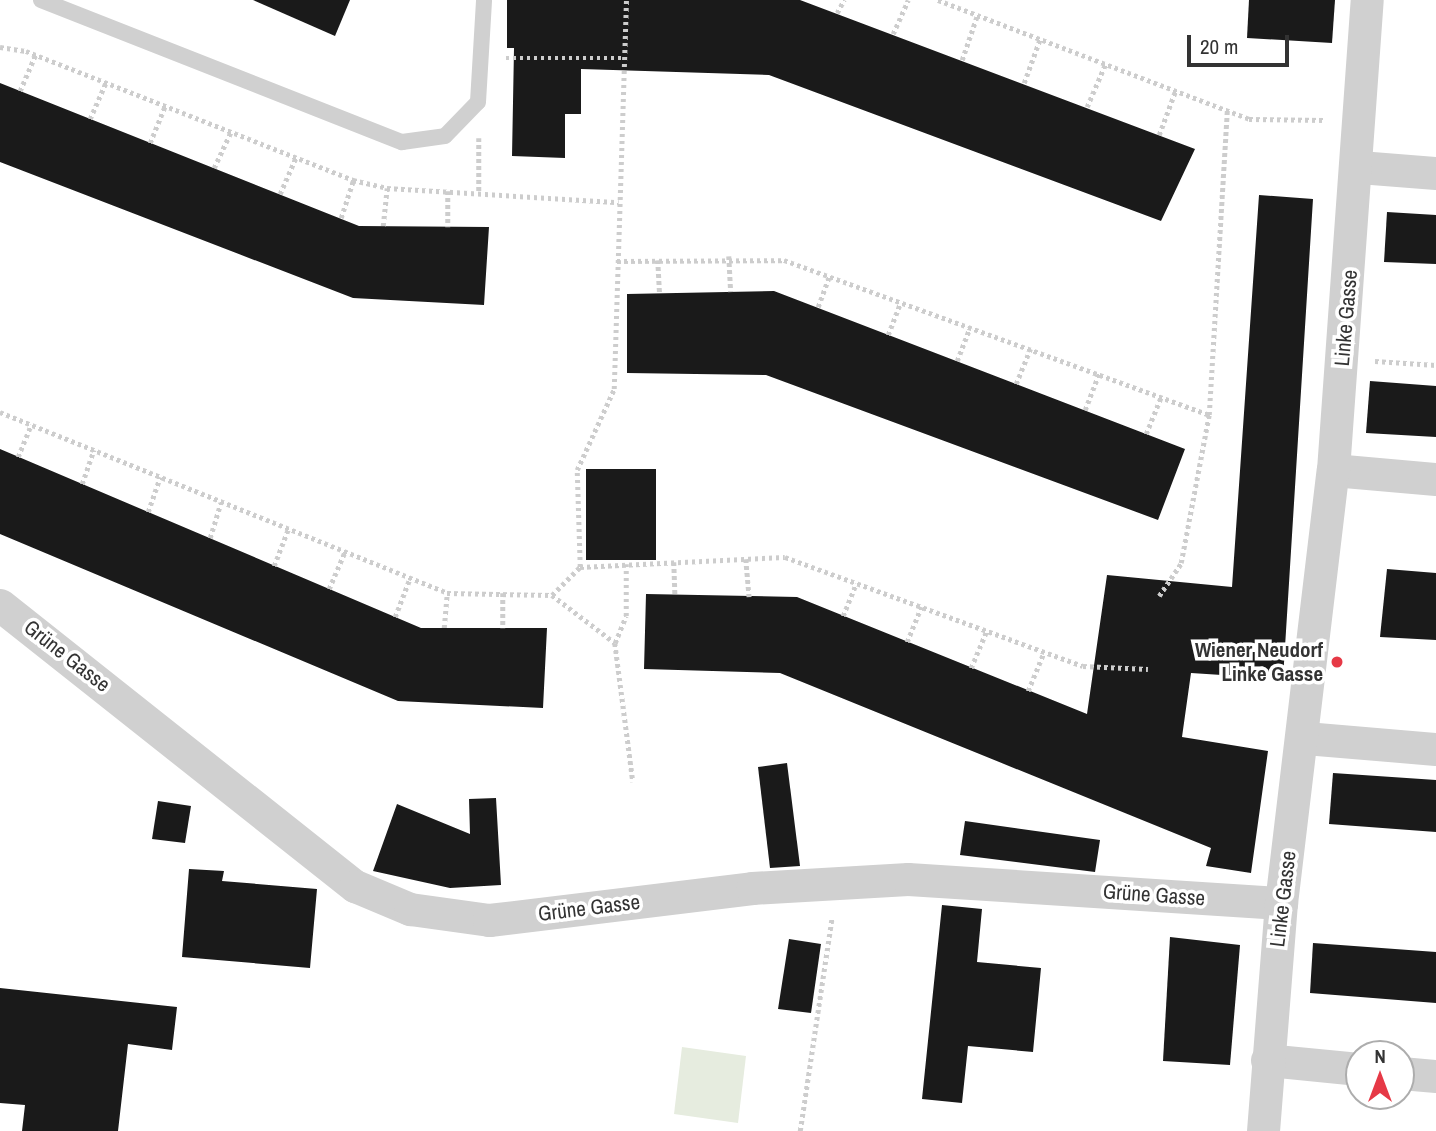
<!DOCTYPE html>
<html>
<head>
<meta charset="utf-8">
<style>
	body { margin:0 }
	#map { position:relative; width:1436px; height:1131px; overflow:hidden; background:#fff; font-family:"Archivo Narrow",sans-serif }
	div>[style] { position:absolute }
	.green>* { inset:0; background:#e6ecdf }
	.building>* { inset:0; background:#1a1a1a }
	.path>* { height:4.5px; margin-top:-2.25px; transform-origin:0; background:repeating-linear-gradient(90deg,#cdcdcd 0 3.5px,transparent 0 7px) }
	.service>* { height:16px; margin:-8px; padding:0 8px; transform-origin:8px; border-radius:8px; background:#d0d0d0 }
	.minor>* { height:33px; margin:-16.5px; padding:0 16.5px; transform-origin:16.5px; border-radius:16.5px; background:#d0d0d0 }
	.dots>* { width:19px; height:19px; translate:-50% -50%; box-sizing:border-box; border:4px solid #fff; border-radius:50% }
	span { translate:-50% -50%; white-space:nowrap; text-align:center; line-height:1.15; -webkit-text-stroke:7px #fff; paint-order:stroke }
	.street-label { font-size:21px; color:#333 }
	.poi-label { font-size:21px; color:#333; font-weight:700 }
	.right { translate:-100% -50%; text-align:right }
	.north { position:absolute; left:1345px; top:1040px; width:70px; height:70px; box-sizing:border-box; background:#fff; border:2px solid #adadad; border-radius:50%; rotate:0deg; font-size:19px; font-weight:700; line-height:28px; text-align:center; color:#333 }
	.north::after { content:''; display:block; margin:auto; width:24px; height:32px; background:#e63946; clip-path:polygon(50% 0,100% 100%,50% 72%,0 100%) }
	.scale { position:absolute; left:1187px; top:35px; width:102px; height:32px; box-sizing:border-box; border:4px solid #333; border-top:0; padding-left:9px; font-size:21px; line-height:24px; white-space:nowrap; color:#333; -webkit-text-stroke:5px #fff; paint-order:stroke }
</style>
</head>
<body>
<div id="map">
	<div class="green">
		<i style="clip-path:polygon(682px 1047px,746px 1056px,738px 1123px,674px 1114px)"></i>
	</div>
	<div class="building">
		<i style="clip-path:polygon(253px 0,350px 0,335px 36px)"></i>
		<i style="clip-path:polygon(507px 0,800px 0,1195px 149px,1161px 221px,769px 75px,581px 69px,581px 114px,565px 114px,565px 158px,512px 156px,514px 48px,507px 48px)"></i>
		<i style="clip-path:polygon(1249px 0,1335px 0,1332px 43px,1247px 38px)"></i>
		<i style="clip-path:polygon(0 83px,359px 226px,489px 227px,484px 305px,353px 298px,0 162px)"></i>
		<i style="clip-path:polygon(1259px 195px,1313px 199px,1283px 679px,1191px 673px,1182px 737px,1268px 751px,1251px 873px,1206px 866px,1211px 848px,780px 673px,644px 669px,646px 594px,797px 597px,1087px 714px,1107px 575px,1232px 587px)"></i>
		<i style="clip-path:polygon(1387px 212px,1436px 215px,1436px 264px,1384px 262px)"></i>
		<i style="clip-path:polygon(774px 291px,1185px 449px,1158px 520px,766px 375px,627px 373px,627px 294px)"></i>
		<i style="clip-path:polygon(1370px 381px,1436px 386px,1436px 437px,1366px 433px)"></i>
		<i style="clip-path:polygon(0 449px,421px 628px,547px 628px,543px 708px,398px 701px,0 534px)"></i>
		<i style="clip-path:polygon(586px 469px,656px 469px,656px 560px,586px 560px)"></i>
		<i style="clip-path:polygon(1387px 569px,1436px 573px,1436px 640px,1380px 637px)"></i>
		<i style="clip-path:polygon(787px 763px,800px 866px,770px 868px,758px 767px)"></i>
		<i style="clip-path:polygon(1333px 773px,1436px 780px,1436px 832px,1329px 824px)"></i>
		<i style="clip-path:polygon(496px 798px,501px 885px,450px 888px,373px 871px,397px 804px,470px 834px,469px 799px)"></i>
		<i style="clip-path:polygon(158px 801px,191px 806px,185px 843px,152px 839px)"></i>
		<i style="clip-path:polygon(965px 821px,1100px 840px,1095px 872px,960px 855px)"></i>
		<i style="clip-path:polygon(189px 869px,224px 871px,222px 881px,317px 889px,310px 968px,182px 957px)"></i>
		<i style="clip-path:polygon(942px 905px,982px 909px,977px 962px,1041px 968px,1033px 1052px,968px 1046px,962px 1103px,922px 1099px)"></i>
		<i style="clip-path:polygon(1170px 937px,1240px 945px,1230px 1065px,1163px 1061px)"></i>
		<i style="clip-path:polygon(789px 939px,821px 944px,811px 1013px,778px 1009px)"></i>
		<i style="clip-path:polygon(1313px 943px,1436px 952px,1436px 1003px,1310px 993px)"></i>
		<i style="clip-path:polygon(0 988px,177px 1007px,172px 1050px,128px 1044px,118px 1131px,22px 1131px,25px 1105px,0 1103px)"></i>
	</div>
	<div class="path">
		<i style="left:938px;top:0;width:333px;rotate:20.9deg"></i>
		<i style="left:1249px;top:119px;width:75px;rotate:0.8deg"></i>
		<i style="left:837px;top:13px;width:15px;rotate:-62deg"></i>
		<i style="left:893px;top:34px;width:37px;rotate:-66deg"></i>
		<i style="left:0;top:47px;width:26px;rotate:9deg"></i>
		<i style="left:26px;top:51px;width:352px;rotate:21.5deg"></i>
		<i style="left:353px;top:180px;width:35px;rotate:13deg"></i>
		<i style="left:387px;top:188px;width:232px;rotate:3.5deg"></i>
		<i style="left:506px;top:58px;width:118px"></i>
		<i style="left:962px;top:60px;width:46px;rotate:-71.2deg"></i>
		<i style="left:1024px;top:83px;width:47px;rotate:-70deg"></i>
		<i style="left:20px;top:91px;width:39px;rotate:-67deg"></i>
		<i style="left:1087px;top:107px;width:46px;rotate:-66.8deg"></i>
		<i style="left:90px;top:119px;width:40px;rotate:-66.6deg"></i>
		<i style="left:1159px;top:135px;width:46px;rotate:-69.6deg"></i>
		<i style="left:479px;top:138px;width:55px;rotate:90deg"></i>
		<i style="left:150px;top:143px;width:40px;rotate:-68deg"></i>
		<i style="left:214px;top:168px;width:40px;rotate:-65deg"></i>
		<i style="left:448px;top:191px;width:36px;rotate:90deg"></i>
		<i style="left:280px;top:194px;width:40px;rotate:-66.6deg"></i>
		<i style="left:341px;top:218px;width:40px;rotate:-72deg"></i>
		<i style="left:383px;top:226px;width:38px;rotate:-84deg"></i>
		<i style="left:729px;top:256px;width:36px;rotate:87deg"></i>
		<i style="left:658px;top:260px;width:33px;rotate:87deg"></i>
		<i style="left:617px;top:261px;width:167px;rotate:-0.3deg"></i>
		<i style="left:784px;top:260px;width:452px;rotate:20deg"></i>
		<i style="left:818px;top:307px;width:33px;rotate:-70deg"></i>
		<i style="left:888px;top:335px;width:34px;rotate:-69deg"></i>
		<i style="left:957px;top:361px;width:36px;rotate:-69deg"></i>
		<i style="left:1375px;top:361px;width:61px;rotate:3.8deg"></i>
		<i style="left:1016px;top:384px;width:38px;rotate:-68deg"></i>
		<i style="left:1085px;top:410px;width:39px;rotate:-69deg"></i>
		<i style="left:0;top:412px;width:482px;rotate:22deg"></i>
		<i style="left:447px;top:593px;width:105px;rotate:1.1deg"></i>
		<i style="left:552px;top:595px;width:40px;rotate:-45deg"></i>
		<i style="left:580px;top:567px;width:97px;rotate:-91.8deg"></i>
		<i style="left:577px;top:470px;width:89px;rotate:-65.4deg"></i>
		<i style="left:614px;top:389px;width:389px;rotate:-88.2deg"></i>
		<i style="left:1146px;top:434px;width:40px;rotate:-68deg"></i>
		<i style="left:18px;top:457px;width:35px;rotate:-68deg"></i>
		<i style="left:82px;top:484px;width:36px;rotate:-71deg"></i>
		<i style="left:148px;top:512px;width:37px;rotate:-71deg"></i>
		<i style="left:210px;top:538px;width:37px;rotate:-73deg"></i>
		<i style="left:746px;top:559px;width:38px;rotate:85deg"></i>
		<i style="left:674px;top:562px;width:33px;rotate:88deg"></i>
		<i style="left:274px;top:566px;width:39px;rotate:-69deg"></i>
		<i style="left:580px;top:567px;width:205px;rotate:-2.8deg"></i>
		<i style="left:785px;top:557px;width:317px;rotate:20.1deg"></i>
		<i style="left:1083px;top:666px;width:65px;rotate:2.6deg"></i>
		<i style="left:329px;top:589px;width:39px;rotate:-67deg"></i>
		<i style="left:503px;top:593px;width:35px;rotate:90deg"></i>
		<i style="left:552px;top:595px;width:79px;rotate:37.3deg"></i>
		<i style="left:615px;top:643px;width:29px;rotate:-68deg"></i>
		<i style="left:626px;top:616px;width:52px;rotate:-90deg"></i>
		<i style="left:1159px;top:596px;width:40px;rotate:-56deg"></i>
		<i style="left:1181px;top:563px;width:151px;rotate:-79.3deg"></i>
		<i style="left:1209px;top:415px;width:306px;rotate:-86.6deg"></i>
		<i style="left:843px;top:616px;width:35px;rotate:-68deg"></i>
		<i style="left:395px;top:617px;width:40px;rotate:-69deg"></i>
		<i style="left:444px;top:628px;width:35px;rotate:-85deg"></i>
		<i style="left:907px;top:642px;width:38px;rotate:-68deg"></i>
		<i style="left:615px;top:643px;width:140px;rotate:82.6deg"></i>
		<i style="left:971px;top:668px;width:41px;rotate:-67.2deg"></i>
		<i style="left:1028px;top:691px;width:42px;rotate:-67.7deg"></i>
		<i style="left:800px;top:1131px;width:216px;rotate:-81.5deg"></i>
	</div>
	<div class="service">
		<i style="left:41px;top:0;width:388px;rotate:21.5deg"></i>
		<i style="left:402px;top:142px;width:43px;rotate:-7.9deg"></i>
		<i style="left:445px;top:136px;width:47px;rotate:-45.9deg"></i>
		<i style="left:478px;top:102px;width:102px;rotate:-86.6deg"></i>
	</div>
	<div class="minor">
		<i style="left:1359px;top:167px;width:77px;rotate:4.5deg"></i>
		<i style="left:1333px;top:470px;width:103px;rotate:5deg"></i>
		<i style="left:0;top:605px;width:453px;rotate:38.4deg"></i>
		<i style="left:355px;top:886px;width:60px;rotate:22.7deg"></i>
		<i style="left:410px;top:909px;width:80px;rotate:7.9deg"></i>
		<i style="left:489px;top:920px;width:265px;rotate:-6.9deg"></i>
		<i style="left:752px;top:888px;width:156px;rotate:-3.3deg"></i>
		<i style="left:908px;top:879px;width:374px;rotate:3.7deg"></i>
		<i style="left:1305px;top:738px;width:131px;rotate:4.8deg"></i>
		<i style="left:1267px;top:1060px;width:92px;rotate:5.6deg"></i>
		<i style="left:1401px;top:1073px;width:35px;rotate:5deg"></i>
		<i style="left:1263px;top:1131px;width:229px;rotate:-85.5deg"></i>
		<i style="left:1281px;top:903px;width:436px;rotate:-83.2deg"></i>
		<i style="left:1333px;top:470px;width:471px;rotate:-85.9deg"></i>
	</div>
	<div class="dots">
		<i style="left:1337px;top:662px;background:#e63946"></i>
	</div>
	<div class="street-label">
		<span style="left:1346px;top:318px;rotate:-85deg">Linke Gasse</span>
		<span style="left:67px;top:656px;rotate:38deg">Grüne Gasse</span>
		<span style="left:1154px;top:895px;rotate:4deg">Grüne Gasse</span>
		<span style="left:1283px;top:899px;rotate:-83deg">Linke Gasse</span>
		<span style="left:589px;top:908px;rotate:-7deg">Grüne Gasse</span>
	</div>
	<div class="poi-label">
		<span class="right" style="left:1323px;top:662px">Wiener Neudorf<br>Linke Gasse</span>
	</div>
	<div class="north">N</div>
	<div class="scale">20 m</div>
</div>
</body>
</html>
